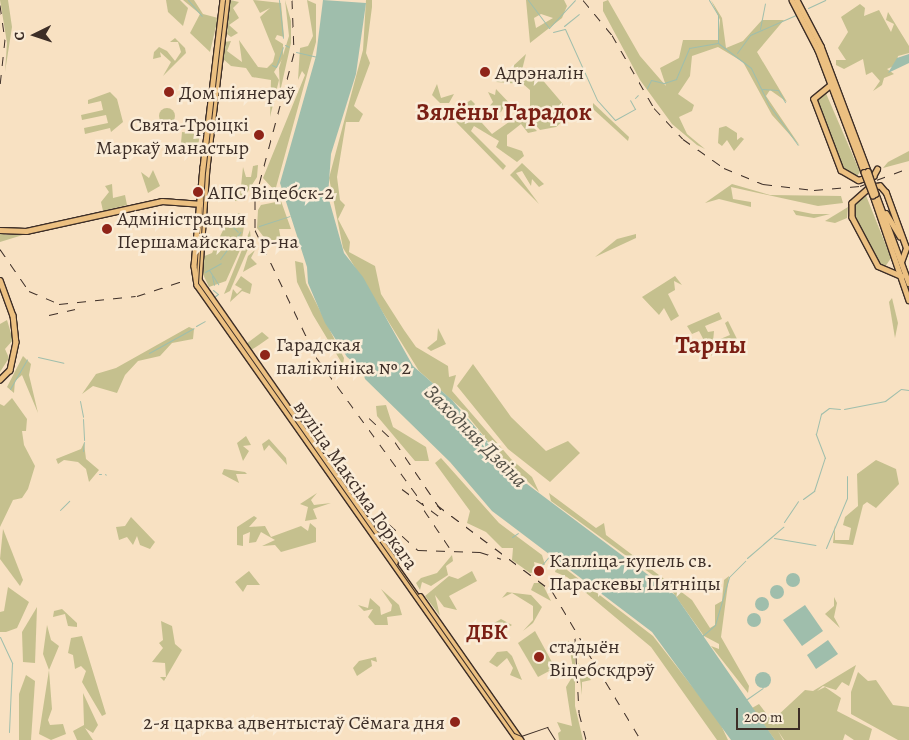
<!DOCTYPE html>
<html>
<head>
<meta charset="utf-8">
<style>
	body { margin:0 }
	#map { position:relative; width:909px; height:740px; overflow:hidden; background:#f8e1c2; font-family:Alegreya,serif }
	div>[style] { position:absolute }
	.green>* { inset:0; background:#c5c08e }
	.round { border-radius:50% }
	.water>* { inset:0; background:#9fbeac }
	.stream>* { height:1px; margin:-0.5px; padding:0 0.5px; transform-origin:0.5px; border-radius:0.5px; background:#9fbeac }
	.roads { filter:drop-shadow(1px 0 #3d2e27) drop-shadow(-1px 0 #3d2e27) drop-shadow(0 1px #3d2e27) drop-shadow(0 -1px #3d2e27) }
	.major>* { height:4.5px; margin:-2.25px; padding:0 2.25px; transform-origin:2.25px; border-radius:2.25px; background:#ecc081 }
	.tram>* { height:1px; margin:-0.5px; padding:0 0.5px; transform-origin:0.5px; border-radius:0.5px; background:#3d2e27 }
	.rail>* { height:1px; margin-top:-0.5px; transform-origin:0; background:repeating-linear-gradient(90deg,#3d2e27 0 9px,transparent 0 18px) }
	.bridges { filter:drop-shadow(1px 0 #3d2e27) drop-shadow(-1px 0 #3d2e27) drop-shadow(0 1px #3d2e27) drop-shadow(0 -1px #3d2e27) }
	.major-bridge>* { height:4.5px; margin:-2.25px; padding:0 2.25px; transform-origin:2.25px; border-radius:2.25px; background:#ecc081 }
	.dots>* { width:14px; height:14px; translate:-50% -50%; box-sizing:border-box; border:2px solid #faecd7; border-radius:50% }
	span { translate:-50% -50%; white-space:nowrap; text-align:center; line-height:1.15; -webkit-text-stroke:5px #faecd7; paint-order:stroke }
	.poi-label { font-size:20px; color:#3d2e27 }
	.left { translate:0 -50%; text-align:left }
	.right { translate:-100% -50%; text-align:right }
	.street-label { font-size:20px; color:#3d2e27 }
	.water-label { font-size:21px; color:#565248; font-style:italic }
	.neighbourhood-label { font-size:21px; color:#7a1f14; font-weight:700 }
	.district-label { font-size:25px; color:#7a1f14; font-weight:700 }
	.north { position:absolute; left:10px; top:10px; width:50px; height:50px; -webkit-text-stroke:4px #faecd7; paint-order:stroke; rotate:266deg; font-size:14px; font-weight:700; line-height:20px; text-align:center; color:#3d2e27 }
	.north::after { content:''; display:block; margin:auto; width:18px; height:22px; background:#3d2e27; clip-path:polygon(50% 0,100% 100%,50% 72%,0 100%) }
	.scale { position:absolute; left:736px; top:708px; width:64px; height:22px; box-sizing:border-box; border:2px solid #3d2e27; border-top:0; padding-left:6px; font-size:15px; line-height:18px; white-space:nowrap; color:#3d2e27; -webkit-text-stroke:4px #faecd7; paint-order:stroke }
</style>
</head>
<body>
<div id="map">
	<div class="green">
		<i style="clip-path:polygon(0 0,8px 0,12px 27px,5px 72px,7px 43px)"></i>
		<i style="clip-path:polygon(166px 0,180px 0,188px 8px,183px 26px,168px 12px)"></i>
		<i style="clip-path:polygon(183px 0,194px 0,203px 14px,218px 18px,210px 52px,190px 33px,200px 14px)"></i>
		<i style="clip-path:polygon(230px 0,239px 2px,233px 8px,239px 18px,229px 25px,238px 33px,231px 37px,227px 34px)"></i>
		<i style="clip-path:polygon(253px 0,281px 3px,284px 37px,277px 35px,275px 39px,283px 44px,283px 58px,274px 72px,279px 80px,270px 117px,271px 80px,252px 77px,246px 68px,231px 66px,222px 58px,224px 42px,231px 41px,227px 51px,242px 62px,239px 40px,258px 67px,267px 68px,273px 62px,275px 54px,260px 17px,270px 8px,260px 13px)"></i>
		<i style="clip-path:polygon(285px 0,291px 21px,291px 43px,280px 92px,279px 68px,289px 36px)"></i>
		<i style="clip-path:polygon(307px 0,316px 4px,316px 42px,275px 191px,263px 178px,305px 75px,302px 71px,298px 80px,300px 48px,308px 46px,313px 36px)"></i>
		<i style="clip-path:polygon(366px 0,372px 0,372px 7px,366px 53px,370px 63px,354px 106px,363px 114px,359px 122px,346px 122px,337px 177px,340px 200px,345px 205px,338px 219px,350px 242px,349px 252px,375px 266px,381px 294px,404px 330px,416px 347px,448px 366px,449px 377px,456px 375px,452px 391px,511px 459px,532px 477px,539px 492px,500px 456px,462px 409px,419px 371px,343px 248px,329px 178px,363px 50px)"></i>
		<i style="clip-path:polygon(evenodd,526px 0,564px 0,567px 6px,562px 18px,530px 43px,526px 0,541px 14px,553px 18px,536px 28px,534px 18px,541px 14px)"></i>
		<i style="clip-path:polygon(608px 0,640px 56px,666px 86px,660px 68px,679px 58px,683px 40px,718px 40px,720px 20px,711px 0,722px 18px,726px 48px,743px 41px,762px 20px,784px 20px,757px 52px,787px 102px,770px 90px,766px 96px,800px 146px,772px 115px,743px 62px,718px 47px,692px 56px,690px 76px,678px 94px,694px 105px,692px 111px,679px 117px,687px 134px,705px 149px,697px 145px,672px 124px,640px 80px,603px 11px,603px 2px)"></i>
		<i style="clip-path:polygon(860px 4px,865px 8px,864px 16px,879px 10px,891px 32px,894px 24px,886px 20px,888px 12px,909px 46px,909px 53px,898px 56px,896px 65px,887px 69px,894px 74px,884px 78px,882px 85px,873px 91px,880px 81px,872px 72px,866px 75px,863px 59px,844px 69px,836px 65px,836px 60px,846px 60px,838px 48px,848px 32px,841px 17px)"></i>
		<i style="clip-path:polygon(175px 38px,185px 48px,186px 53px,163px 76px,171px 62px,160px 52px,161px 57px,153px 59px,154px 52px,159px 47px,167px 51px,175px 61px,181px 52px,178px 42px,170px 42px)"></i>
		<i style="clip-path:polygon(526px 54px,521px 74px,525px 79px,540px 77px,563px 104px,563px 121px,556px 127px,540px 130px,530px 119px,530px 90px,523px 84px,496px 82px)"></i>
		<i style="clip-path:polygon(437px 84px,441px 98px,454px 94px,449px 103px,440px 103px,432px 95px)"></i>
		<i style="clip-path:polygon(496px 89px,518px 112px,505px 105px,501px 112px,488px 116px,482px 123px,492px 134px,520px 114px,537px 131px,528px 133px,521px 124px,507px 135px,507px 146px,522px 151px,524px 156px,517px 162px,496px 147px,499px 141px,474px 126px,471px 131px,506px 166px,503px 170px,455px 121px,456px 109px,471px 100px,475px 104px,463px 121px,477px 121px,493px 102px,488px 92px,495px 95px)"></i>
		<i style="clip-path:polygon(825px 91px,860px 172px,855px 179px,844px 172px,816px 98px)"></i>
		<i style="clip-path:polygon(110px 92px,117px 99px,123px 122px,111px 132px,110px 128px,85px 134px,84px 128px,108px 123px,106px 115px,82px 120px,81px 115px,103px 110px,101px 101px,88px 104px,88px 100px)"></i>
		<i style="clip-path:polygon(593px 103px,629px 137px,628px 141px,593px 109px)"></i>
		<i class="round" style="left:159px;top:108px;width:16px;height:16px"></i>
		<i style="clip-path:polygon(726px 126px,737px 133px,737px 140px,741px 137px,744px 139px,734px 151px,727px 140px,722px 146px,718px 143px,719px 128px)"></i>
		<i style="clip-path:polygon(182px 132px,200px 134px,198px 146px,186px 145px,184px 149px,195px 155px,180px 154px)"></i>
		<i style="clip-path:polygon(909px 151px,909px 161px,883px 168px,888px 162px)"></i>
		<i style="clip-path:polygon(522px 163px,544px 184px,539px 187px,532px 179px,531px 186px,522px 171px,516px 173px,539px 204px,510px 175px)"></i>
		<i style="clip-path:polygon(258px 165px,257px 177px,242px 201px,220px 201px,240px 196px,243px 167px,246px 177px,251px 177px,253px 166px)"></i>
		<i style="clip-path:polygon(153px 170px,160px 186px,148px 193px,141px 172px,149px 178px)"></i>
		<i style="clip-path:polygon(112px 184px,113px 198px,125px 195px,127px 205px,103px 211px,101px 202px,109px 192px,105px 186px)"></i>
		<i style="clip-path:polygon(732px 184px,770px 195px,841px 196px,843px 203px,818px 206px,731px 187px,733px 199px,751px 202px,751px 207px,719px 199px,705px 203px)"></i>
		<i style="clip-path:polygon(865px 193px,891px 258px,885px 267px,880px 266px,854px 216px,854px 203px)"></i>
		<i style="clip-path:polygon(281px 201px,291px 229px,279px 229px,281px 240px,266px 240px,257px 228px,258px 210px,261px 205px)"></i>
		<i style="clip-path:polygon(848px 207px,847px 218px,835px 223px,825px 221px)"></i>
		<i style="clip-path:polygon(793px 210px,813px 214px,830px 214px,814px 218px,796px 215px)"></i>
		<i style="clip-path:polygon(237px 213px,246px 215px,240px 250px,226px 281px,209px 287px,201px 270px,202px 257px,212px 253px,227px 222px,237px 225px)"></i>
		<i style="clip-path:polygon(250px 230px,251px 242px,230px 291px,224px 294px)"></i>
		<i style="clip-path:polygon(0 232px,6px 235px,26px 234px,0 242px)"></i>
		<i style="clip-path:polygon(636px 234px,636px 238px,595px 257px,617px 239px)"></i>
		<i style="clip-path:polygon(255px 250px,251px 258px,257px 264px,243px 272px,248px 256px)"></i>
		<i style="clip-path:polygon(295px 261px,303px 263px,306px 283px,344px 358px,343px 365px,313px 315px,297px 282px)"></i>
		<i style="clip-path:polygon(241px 276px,252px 284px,250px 294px,242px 291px,230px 302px,233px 289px,237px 294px,242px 289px,235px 285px)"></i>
		<i style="clip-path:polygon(675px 276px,682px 285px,674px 281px,675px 290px,668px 294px,679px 316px,671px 321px,664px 308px,659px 315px,642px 297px)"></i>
		<i style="clip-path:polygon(892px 298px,898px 323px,895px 338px,889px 302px)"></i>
		<i style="clip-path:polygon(719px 312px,722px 319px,705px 326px,708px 332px,714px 331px,713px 342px,730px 335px,725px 323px,728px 321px,739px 343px,712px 356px,699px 331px,692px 334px,687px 326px)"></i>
		<i style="clip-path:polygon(7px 320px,13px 340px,5px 349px,9px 358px,0 372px,0 324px)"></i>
		<i style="clip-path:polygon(189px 327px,194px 329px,193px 339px,172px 343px,160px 356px,138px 361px,125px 375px,117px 393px,93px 386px,82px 394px,96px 374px,116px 368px)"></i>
		<i style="clip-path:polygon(438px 328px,446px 344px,431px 351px,427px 348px,437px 340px)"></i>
		<i style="clip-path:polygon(262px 332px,269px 338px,259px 345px,255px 340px,259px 345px,251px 350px,246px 344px)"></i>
		<i style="clip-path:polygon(23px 356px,31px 364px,29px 375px,38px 413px,22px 375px,15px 381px,14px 393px,7px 387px)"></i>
		<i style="clip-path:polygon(473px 364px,511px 417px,546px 451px,568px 441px,580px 453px,550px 482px,508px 449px,457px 386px)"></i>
		<i style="clip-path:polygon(12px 398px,27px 419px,26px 431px,22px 431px,24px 445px,35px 466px,28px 489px,22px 498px,13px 500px,0 527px,0 404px,4px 406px)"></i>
		<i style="clip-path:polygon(386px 405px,393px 427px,426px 447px,429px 461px,415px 461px,377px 416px,376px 406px)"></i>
		<i style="clip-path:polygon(246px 436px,251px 445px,243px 446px,249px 451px,243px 461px,237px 443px)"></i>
		<i style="clip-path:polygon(269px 439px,286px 458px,287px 465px,269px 445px,264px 451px,262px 444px)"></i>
		<i style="clip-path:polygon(84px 443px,86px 459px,99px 470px,89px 482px,86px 469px,78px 462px,64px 460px,58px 464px,56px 459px,81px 449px)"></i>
		<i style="clip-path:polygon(441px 458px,499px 523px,542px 555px,545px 565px,534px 562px,536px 572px,530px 573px,512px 560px,513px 548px,502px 548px,486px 532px,467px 523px,470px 511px,435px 463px)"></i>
		<i style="clip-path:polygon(876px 460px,896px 469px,899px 484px,876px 508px,867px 502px,863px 505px,853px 545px,833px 543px,835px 525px,835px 540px,849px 540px,851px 528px,843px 525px,845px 517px,858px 506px,857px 474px)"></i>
		<i style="clip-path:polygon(224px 469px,245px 472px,247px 474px,236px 474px,239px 483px,222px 474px)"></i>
		<i style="clip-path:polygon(317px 493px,311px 500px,314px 505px,331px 503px,313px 509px,317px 519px,305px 521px,308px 507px,300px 504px)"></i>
		<i style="clip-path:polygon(549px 493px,596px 528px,604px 523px,606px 535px,692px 600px,710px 628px,715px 625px,715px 605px,722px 601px,724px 580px,729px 576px,721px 637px,749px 686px,748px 693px,711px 646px,719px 649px,719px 644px,704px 636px,669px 587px,551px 501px)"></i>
		<i style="clip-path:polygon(254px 516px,257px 518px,249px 527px,265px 526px,271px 537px,301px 526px,308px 531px,310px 523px,316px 528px,316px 542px,281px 552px,275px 545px,262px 546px,275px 540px,261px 532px,256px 542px,249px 543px,250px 532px,243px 535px,243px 546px,237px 545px,237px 527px)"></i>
		<i style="clip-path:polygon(131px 517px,155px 542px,150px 549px,140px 545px,137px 536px,133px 545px,127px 537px,119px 540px,116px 527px,125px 526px)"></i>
		<i style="clip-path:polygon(3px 529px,23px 580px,20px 586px,0 559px)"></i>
		<i style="clip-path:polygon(452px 555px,453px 561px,446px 566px,448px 575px,431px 586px,422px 582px,420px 590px,416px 583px,421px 578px,437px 573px)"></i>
		<i style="clip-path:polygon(558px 563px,653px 636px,719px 721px,728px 740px,717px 740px,651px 647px,567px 577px,555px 572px)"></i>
		<i style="clip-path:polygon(249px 571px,260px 585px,247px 585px,243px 592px,235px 582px)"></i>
		<i style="clip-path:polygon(472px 571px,477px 581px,449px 596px,457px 610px,444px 607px,435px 595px,440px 616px,425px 596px,449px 576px,458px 579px)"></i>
		<i style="clip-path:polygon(534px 583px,542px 583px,551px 601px,531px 590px)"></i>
		<i style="clip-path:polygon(8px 587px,29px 602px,17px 628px,6px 632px,0 632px,0 612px,4px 611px)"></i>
		<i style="clip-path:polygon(381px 589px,399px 605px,402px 615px,387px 617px,388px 625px,375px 625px,368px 617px,373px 609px,364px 611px,358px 605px,368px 608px,370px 598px,380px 607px,381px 615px,391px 611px,392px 605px)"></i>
		<i style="clip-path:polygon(507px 592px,531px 595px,542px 607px,533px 623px,523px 631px,533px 620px,533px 606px,512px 593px,502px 598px)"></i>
		<i style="clip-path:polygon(834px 597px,837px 603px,834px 617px,840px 628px,825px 614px,834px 606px)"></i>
		<i style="clip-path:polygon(37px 607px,35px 663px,23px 662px,22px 632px)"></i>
		<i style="clip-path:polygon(62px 609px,77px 623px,77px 627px,68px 626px,65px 614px,53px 617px,54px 611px)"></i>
		<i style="clip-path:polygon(501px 619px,512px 625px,499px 633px,491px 630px,489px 626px)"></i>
		<i style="clip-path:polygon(161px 621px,172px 626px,175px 644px,182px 650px,164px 681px,160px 677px,166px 677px,165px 663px,152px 662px,163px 648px,159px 643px,163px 640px)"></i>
		<i style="clip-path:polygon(47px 625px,51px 640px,59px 646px,49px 670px,43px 654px)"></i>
		<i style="clip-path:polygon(535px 631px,553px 664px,551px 670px,538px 677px,518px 643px)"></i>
		<i style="clip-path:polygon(82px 636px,106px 714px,102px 716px,82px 682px,86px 671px,81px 666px,75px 669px,73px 655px,68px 653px,71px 638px)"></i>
		<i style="clip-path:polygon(568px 640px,575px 656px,575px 706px,583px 740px,559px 740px,558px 733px,561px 731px,557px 722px,572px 726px,566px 687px,574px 674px)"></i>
		<i style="clip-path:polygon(507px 651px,512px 656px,522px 680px,510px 675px,513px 668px,507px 658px,497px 667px,489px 662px,497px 652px)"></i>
		<i style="clip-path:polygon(376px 657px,377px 662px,371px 660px,372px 666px,357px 676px,353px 668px,359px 661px)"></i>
		<i style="clip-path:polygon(578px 663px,591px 680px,582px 682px,582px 695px)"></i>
		<i style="clip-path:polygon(856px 665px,849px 686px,842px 682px,836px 690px,823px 686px,817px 691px,825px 687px,841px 698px,837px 711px,872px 729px,869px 740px,854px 740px,845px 734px,843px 740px,784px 740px,778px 731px,783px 740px,775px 740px,752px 708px,759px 704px,769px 717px,776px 717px,805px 690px,813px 691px)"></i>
		<i style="clip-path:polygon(49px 670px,52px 709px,48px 720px,50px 725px,63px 724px,66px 734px,51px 740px,39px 734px)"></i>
		<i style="clip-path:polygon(858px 672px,868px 681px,876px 680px,893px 705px,909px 707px,909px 740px,898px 740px,851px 714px,851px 692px)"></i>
		<i style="clip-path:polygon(26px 675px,35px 681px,31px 740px,19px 740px,19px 694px)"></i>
		<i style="clip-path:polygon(83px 693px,98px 725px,93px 733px,85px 728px,93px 740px,77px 740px,73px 731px,84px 725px)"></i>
	</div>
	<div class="water">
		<i style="clip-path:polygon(323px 0,366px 3px,356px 74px,331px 154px,328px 196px,344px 253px,363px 277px,413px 366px,452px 400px,519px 478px,675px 595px,775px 740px,731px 740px,652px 632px,492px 511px,450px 462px,365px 379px,362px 369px,347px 357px,325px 323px,308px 283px,307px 267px,280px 183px,316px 56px)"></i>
		<i style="clip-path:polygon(909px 54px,909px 63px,888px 73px,897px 58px)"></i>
		<i class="round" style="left:786px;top:573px;width:14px;height:14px"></i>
		<i class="round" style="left:770px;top:585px;width:14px;height:14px"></i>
		<i class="round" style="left:755px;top:597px;width:14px;height:14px"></i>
		<i style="clip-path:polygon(805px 605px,823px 631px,802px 646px,783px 620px)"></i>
		<i class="round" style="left:747px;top:613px;width:14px;height:14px"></i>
		<i style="clip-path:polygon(828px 640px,838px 654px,816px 669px,807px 655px)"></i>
		<i class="round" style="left:755px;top:672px;width:16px;height:16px"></i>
	</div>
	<div class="stream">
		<i style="left:188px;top:0;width:21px;rotate:49deg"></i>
		<i style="left:279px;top:0;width:38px;rotate:84deg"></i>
		<i style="left:528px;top:0;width:35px;rotate:53deg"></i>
		<i style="left:549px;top:28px;width:38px;rotate:-47deg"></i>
		<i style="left:709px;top:0;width:17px;rotate:59deg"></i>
		<i style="left:718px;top:15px;width:28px;rotate:90deg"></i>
		<i style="left:808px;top:8px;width:19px;rotate:-25deg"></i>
		<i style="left:564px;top:26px;width:19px;rotate:-39deg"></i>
		<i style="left:760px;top:29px;width:26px;rotate:-79deg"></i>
		<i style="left:553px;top:32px;width:12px;rotate:-14deg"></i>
		<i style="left:565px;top:29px;width:78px;rotate:65.7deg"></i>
		<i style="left:597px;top:100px;width:27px;rotate:48deg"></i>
		<i style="left:615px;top:120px;width:23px;rotate:-29deg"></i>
		<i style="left:635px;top:109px;width:10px;rotate:-119deg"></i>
		<i style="left:285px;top:45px;width:4px;rotate:27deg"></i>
		<i style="left:296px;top:52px;width:22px;rotate:13deg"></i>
		<i style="left:737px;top:53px;width:22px;rotate:-54deg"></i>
		<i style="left:750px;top:35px;width:50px;rotate:-23.5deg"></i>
		<i style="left:272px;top:65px;width:4px;rotate:27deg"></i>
		<i style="left:276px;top:67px;width:21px;rotate:-71deg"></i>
		<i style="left:647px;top:88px;width:9px;rotate:-63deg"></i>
		<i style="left:651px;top:80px;width:13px;rotate:13deg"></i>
		<i style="left:664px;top:83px;width:13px;rotate:-18deg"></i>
		<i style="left:676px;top:79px;width:34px;rotate:-67deg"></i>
		<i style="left:689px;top:48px;width:29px;rotate:-10deg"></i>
		<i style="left:718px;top:43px;width:41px;rotate:37.1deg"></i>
		<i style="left:751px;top:68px;width:41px;rotate:64.1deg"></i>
		<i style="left:769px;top:105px;width:49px;rotate:54.1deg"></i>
		<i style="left:762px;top:89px;width:16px;rotate:4deg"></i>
		<i style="left:778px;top:90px;width:14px;rotate:60deg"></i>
		<i style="left:635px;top:98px;width:4px;rotate:-45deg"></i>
		<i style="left:230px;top:224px;width:11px;rotate:45deg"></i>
		<i style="left:259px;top:226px;width:32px;rotate:-18deg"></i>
		<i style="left:220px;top:259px;width:34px;rotate:-53deg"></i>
		<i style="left:209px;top:270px;width:17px;rotate:57deg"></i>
		<i style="left:205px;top:272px;width:18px;rotate:-29deg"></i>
		<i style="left:212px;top:276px;width:9px;rotate:77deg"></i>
		<i style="left:213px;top:290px;width:6px;rotate:39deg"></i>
		<i style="left:218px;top:294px;width:5px;rotate:143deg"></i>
		<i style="left:196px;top:326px;width:10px;rotate:-29deg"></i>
		<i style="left:149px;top:353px;width:51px;rotate:-29.1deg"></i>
		<i style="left:38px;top:357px;width:26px;rotate:13deg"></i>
		<i style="left:10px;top:389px;width:34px;rotate:-60deg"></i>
		<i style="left:80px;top:401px;width:16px;rotate:79deg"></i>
		<i style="left:844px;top:409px;width:42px;rotate:-11deg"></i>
		<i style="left:885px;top:401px;width:20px;rotate:-37deg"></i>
		<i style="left:901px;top:389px;width:8px;rotate:7deg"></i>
		<i style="left:83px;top:419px;width:21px;rotate:87deg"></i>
		<i style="left:83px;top:451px;width:9px;rotate:-84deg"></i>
		<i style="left:99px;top:474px;width:2px"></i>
		<i style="left:105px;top:474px;width:1px;rotate:45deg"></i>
		<i style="left:803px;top:499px;width:14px;rotate:-36deg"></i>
		<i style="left:814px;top:491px;width:35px;rotate:-72deg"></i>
		<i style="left:825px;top:458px;width:26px;rotate:-111deg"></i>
		<i style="left:816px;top:434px;width:21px;rotate:-76deg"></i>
		<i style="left:821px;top:414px;width:10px;rotate:-37deg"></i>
		<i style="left:829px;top:408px;width:11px;rotate:5deg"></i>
		<i style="left:60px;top:510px;width:13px;rotate:-45deg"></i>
		<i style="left:784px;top:522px;width:25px;rotate:-56deg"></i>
		<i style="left:512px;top:537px;width:7px;rotate:-34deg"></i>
		<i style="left:774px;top:538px;width:42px;rotate:9.7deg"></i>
		<i style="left:826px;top:548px;width:54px;rotate:-67.2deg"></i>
		<i style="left:847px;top:498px;width:22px;rotate:-90deg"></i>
		<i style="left:747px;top:558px;width:48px;rotate:-40.7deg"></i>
		<i style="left:541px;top:566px;width:16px;rotate:-50deg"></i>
		<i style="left:538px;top:568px;width:2px;rotate:-27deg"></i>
		<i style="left:0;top:637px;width:29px;rotate:65deg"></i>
		<i style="left:12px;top:663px;width:69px;rotate:92.5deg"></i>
		<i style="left:700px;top:638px;width:20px;rotate:-41deg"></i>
		<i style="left:715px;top:625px;width:50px;rotate:-73.7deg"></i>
		<i style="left:729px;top:577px;width:23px;rotate:-45deg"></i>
		<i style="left:747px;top:699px;width:19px;rotate:-35deg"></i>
	</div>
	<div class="roads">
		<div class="major">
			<i style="left:223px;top:0;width:168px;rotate:96.8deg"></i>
			<i style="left:203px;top:167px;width:99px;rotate:95.2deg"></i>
			<i style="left:194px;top:266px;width:19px;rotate:81deg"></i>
			<i style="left:197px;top:285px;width:557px;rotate:54.8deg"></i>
			<i style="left:227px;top:0;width:168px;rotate:96.8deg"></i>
			<i style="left:207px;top:167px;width:113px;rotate:94deg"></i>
			<i style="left:199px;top:280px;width:343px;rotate:55.1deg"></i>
			<i style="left:792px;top:0;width:56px;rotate:62.5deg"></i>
			<i style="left:818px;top:50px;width:130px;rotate:69.3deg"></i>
			<i style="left:797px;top:0;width:52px;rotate:62.4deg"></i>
			<i style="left:821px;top:46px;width:134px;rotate:69.4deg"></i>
			<i style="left:831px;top:85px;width:22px;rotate:141deg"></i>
			<i style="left:814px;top:99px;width:76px;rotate:69.2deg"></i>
			<i style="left:841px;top:170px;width:20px;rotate:30deg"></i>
			<i style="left:858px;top:180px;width:16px;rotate:-15deg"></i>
			<i style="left:873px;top:176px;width:8px;rotate:-60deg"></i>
			<i style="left:876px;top:194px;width:95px;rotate:69.7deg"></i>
			<i style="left:873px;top:195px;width:111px;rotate:71.1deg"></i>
			<i style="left:886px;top:213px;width:27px;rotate:59deg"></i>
			<i style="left:0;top:230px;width:26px;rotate:2deg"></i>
			<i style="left:26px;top:231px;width:139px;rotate:-12.4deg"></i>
			<i style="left:162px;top:201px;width:40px;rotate:4.3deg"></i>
			<i style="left:901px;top:262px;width:15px;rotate:-70deg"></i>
			<i style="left:906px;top:248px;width:59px;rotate:-110deg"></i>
			<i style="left:886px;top:193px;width:9px;rotate:-131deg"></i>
			<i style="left:880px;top:186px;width:10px;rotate:174deg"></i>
			<i style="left:870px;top:187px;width:24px;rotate:138deg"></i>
			<i style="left:852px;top:203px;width:14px;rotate:90deg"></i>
			<i style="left:852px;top:217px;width:55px;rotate:62deg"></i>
			<i style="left:878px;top:266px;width:26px;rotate:23deg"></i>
			<i style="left:0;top:280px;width:37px;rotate:70deg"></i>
			<i style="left:13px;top:315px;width:27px;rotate:84deg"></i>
			<i style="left:16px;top:342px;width:29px;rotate:102deg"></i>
			<i style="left:10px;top:370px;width:14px;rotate:135deg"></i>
			<i style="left:420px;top:596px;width:176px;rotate:55deg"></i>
		</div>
	</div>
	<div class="tram">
		<i style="left:225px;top:0;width:173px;rotate:96.6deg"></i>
		<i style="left:205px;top:172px;width:111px;rotate:93.6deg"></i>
		<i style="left:198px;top:283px;width:550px;rotate:54.92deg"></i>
		<i style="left:514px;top:733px;width:8px;rotate:23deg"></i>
		<i style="left:521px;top:736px;width:28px;rotate:-19deg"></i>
		<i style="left:547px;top:727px;width:15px;rotate:58deg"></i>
	</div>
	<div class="rail">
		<i style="left:292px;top:0;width:53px;rotate:87.8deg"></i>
		<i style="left:294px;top:53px;width:152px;rotate:104.9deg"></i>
		<i style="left:255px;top:200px;width:30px;rotate:90deg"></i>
		<i style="left:255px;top:230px;width:141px;rotate:64.3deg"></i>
		<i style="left:316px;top:357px;width:182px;rotate:53.9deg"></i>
		<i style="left:583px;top:0;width:45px;rotate:50.4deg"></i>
		<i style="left:612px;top:35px;width:84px;rotate:60.1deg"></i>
		<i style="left:654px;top:108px;width:42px;rotate:46.9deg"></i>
		<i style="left:683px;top:139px;width:50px;rotate:35.3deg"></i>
		<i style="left:724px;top:168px;width:42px;rotate:22.3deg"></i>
		<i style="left:763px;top:184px;width:51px;rotate:6.7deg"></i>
		<i style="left:814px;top:190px;width:46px;rotate:-5deg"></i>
		<i style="left:860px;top:186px;width:52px;rotate:-20.2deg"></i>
		<i style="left:0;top:5px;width:34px;rotate:82deg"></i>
		<i style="left:5px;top:39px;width:47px;rotate:96.1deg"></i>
		<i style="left:0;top:249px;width:51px;rotate:55.4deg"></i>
		<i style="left:29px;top:291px;width:33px;rotate:23deg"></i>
		<i style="left:59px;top:304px;width:77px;rotate:-5.9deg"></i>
		<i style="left:137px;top:296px;width:51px;rotate:-18.4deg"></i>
		<i style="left:49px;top:315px;width:27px;rotate:-13deg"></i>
		<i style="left:369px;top:418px;width:35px;rotate:43deg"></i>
		<i style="left:395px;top:442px;width:82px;rotate:55.9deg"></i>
		<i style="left:402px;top:489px;width:52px;rotate:36.4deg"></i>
		<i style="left:437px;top:505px;width:144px;rotate:36.8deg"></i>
		<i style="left:552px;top:591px;width:63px;rotate:59.3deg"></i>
		<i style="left:424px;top:510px;width:45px;rotate:56deg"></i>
		<i style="left:389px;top:524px;width:39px;rotate:42deg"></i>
		<i style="left:418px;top:550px;width:62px;rotate:1.8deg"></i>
		<i style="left:480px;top:552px;width:22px;rotate:18deg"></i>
		<i style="left:575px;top:638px;width:75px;rotate:86.9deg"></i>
		<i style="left:579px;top:713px;width:28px;rotate:75deg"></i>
		<i style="left:587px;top:651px;width:104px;rotate:58.8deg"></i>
	</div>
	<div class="bridges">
		<div class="major-bridge">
			<i style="left:868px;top:171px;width:24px;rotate:71deg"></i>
			<i style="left:864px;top:172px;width:25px;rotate:69deg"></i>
		</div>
	</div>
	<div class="dots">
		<i style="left:485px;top:72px;background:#8f2418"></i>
		<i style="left:169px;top:92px;background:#8f2418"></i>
		<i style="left:259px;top:135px;background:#8f2418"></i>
		<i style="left:198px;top:192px;background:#8f2418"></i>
		<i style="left:107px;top:229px;background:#8f2418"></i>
		<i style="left:265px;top:355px;background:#8f2418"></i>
		<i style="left:539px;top:571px;background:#8f2418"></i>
		<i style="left:539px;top:657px;background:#8f2418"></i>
		<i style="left:455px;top:722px;background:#8f2418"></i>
	</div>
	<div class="poi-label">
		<span class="left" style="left:495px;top:72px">Адрэналін</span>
		<span class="left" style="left:179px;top:92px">Дом піянераў</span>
		<span class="right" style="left:249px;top:136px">Свята-Троіцкі<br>Маркаў манастыр</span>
		<span class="left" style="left:208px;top:192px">АПС Віцебск-2</span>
		<span class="left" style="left:117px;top:230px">Адміністрацыя<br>Першамайскага р-на</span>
		<span class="left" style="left:276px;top:356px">Гарадская<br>паліклініка № 2</span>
		<span class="left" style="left:549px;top:572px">Капліца-купель св.<br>Параскевы Пятніцы</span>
		<span class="left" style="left:549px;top:658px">стадыён<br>Віцебскдрэў</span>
		<span class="right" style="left:445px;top:722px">2-я царква адвентыстаў Сёмага дня</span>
	</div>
	<div class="street-label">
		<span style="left:356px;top:485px;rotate:55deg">вуліца Максіма Горкага</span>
	</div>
	<div class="water-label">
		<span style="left:476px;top:436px;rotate:45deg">Заходняя Дзвіна</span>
	</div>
	<div class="neighbourhood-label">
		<span style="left:487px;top:632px">ДБК</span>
	</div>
	<div class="district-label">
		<span style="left:504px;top:112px">Зялёны Гарадок</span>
		<span style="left:711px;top:345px">Тарны</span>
	</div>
	<div class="north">С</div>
	<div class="scale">200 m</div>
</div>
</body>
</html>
